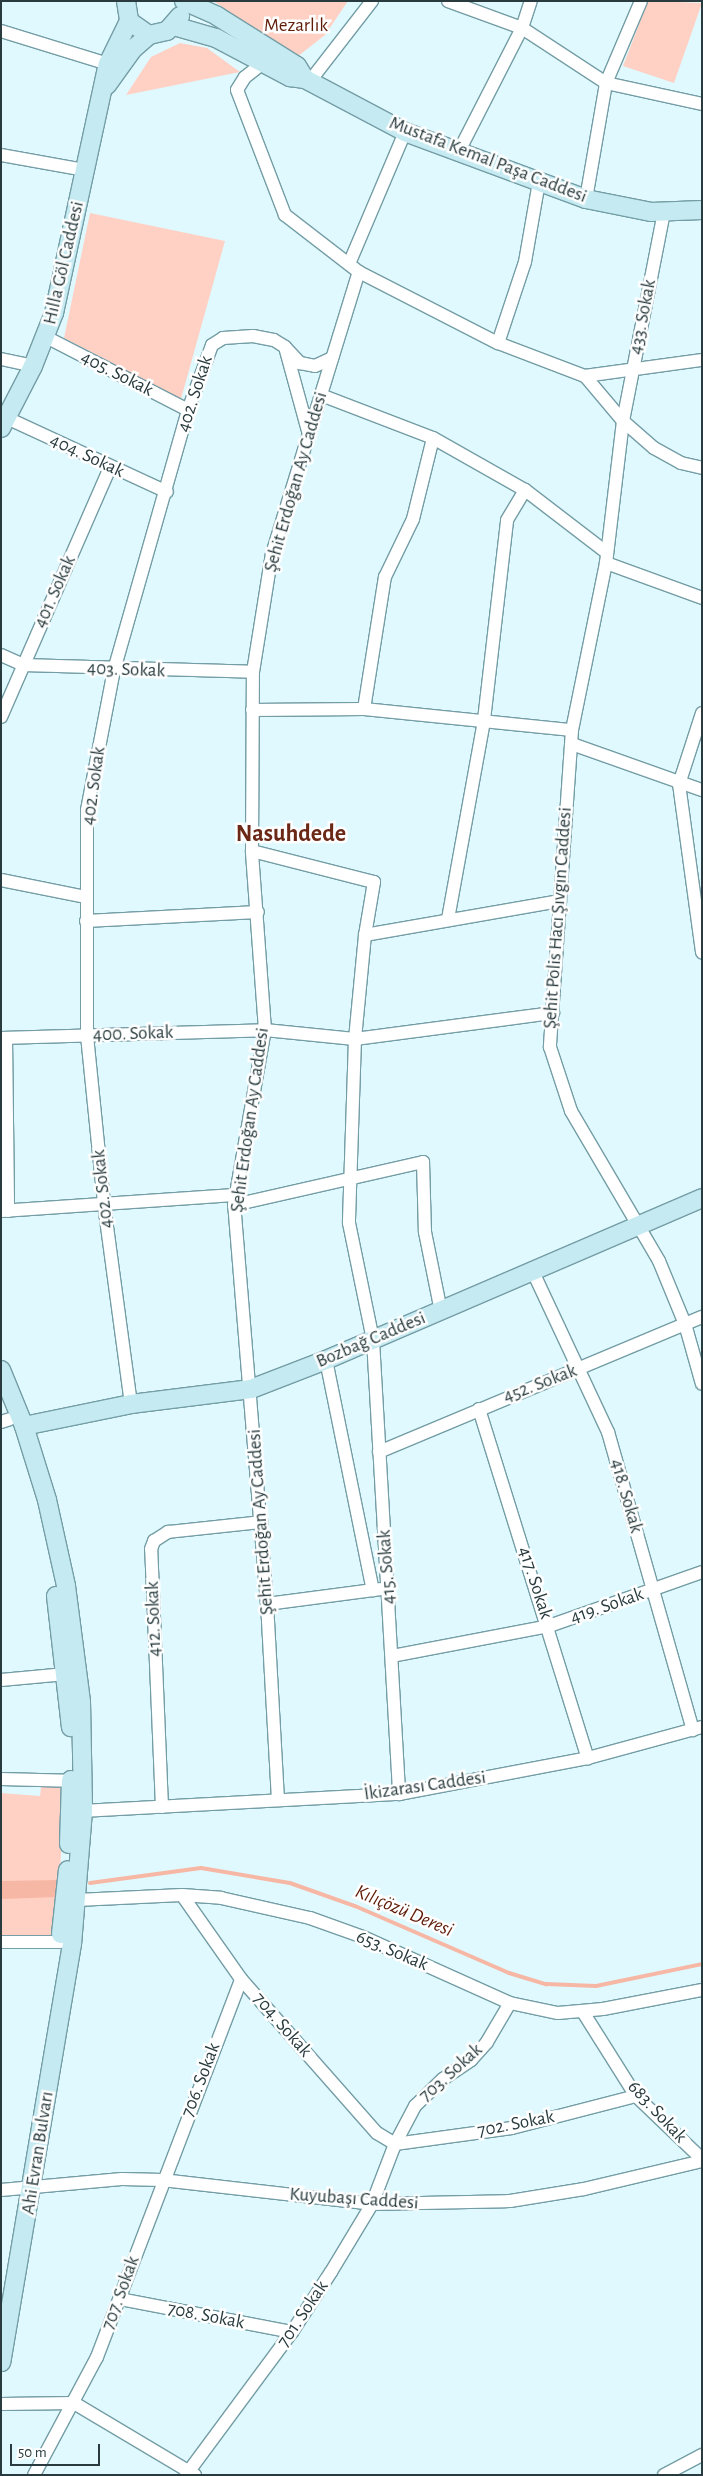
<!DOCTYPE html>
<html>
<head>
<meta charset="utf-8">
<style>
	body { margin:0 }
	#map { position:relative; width:703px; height:2476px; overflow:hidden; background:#e0f9ff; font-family:"Alegreya Sans",sans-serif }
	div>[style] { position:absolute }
	.green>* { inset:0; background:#ffd1c4 }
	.water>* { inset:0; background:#f7b7a5 }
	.stream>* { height:4px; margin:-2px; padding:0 2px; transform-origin:2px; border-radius:2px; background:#f7b7a5 }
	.roads { filter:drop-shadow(1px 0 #749da5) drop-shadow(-1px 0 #749da5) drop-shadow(0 1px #749da5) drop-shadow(0 -1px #749da5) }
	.street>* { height:12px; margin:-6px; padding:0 6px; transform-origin:6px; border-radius:6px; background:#fff }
	.secondary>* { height:18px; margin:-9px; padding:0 9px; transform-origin:9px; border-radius:9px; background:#c5eaf1 }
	span { translate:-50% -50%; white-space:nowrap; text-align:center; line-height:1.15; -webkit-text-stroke:5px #fff; paint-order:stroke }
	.park-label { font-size:19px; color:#5f1b07 }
	.street-label { font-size:19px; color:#293b3e }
	.water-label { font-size:20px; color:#5f1a06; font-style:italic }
	.district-label { font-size:24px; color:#6b2816; font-weight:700 }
	.frame { position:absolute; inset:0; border:2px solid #293b3e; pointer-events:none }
	.scale { position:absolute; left:10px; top:2444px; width:90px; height:22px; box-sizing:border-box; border:2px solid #293b3e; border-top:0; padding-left:6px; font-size:15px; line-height:18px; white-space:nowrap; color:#293b3e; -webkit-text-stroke:4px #fff; paint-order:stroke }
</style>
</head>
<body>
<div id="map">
	<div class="green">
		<i style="clip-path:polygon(213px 1px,348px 1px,325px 35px,297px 57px)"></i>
		<i style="clip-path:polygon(648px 1px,702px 3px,674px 83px,623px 66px)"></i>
		<i style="clip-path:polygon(180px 43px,207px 48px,240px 72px,126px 95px,151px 57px)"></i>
		<i style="clip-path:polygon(90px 213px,225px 241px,181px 399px,64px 338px)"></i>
		<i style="clip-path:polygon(41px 1787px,63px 1787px,65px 1790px,56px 1935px,1px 1937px,1px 1793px,40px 1796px)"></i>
	</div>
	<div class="water">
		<i style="clip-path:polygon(59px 1880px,58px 1897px,1px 1899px,1px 1881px)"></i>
	</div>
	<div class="stream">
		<i style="left:90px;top:1883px;width:112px;rotate:-7.7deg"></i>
		<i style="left:201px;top:1868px;width:90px;rotate:9.6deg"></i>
		<i style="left:290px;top:1883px;width:69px;rotate:19.5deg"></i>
		<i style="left:355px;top:1906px;width:168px;rotate:23.5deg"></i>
		<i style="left:509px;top:1973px;width:39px;rotate:17deg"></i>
		<i style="left:546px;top:1984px;width:50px;rotate:2.3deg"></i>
		<i style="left:596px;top:1986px;width:108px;rotate:-11.7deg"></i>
	</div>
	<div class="roads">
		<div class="street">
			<i style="left:448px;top:1px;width:79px;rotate:20deg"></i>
			<i style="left:522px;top:28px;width:100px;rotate:33.2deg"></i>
			<i style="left:606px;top:83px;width:98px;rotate:12.3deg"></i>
			<i style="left:1px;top:31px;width:112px;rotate:17.1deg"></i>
			<i style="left:263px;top:63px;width:23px;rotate:142deg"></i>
			<i style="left:245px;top:77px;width:15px;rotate:122deg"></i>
			<i style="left:237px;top:90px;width:134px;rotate:69deg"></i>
			<i style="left:285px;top:215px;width:93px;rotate:37.6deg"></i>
			<i style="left:359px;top:272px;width:156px;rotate:27.1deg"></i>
			<i style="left:498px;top:343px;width:93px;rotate:20.8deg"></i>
			<i style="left:585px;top:376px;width:59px;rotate:49.8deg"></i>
			<i style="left:623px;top:421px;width:41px;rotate:41.1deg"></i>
			<i style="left:654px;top:448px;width:31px;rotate:29deg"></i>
			<i style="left:681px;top:463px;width:22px;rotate:13deg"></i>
			<i style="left:310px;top:81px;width:101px;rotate:-52.2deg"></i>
			<i style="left:458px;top:153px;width:140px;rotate:-62.9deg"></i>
			<i style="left:522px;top:28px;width:28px;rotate:-72deg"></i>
			<i style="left:1px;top:155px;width:84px;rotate:10.2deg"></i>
			<i style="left:586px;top:199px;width:118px;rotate:-80.2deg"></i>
			<i style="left:606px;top:83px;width:89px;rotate:-66.9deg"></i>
			<i style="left:664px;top:212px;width:213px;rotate:101.1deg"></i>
			<i style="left:623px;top:421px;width:143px;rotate:96.8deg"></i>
			<i style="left:606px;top:563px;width:170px;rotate:101.5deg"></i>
			<i style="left:572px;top:730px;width:318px;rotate:94deg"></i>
			<i style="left:550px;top:1047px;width:67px;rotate:71.8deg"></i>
			<i style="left:571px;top:1111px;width:174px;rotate:59.6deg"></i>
			<i style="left:659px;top:1261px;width:68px;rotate:67.6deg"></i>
			<i style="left:685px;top:1324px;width:62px;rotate:74.2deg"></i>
			<i style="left:349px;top:264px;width:143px;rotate:-67deg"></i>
			<i style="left:46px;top:337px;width:160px;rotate:27.2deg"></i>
			<i style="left:498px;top:343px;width:85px;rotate:-71.6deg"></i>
			<i style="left:525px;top:262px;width:81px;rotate:-80.1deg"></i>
			<i style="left:286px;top:348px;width:21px;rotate:47deg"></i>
			<i style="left:300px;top:363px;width:15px;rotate:11deg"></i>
			<i style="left:315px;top:366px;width:19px;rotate:-25deg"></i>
			<i style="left:1px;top:359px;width:33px;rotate:12deg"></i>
			<i style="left:585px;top:376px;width:118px;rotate:-7.8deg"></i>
			<i style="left:321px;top:395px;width:120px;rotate:21deg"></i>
			<i style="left:433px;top:438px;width:106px;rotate:29.5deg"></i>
			<i style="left:525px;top:490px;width:103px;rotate:37.5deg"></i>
			<i style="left:7px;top:418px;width:176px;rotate:24.8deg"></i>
			<i style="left:606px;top:563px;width:102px;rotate:20deg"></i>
			<i style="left:1px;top:655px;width:24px;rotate:24deg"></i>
			<i style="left:23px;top:665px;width:230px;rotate:1.7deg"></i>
			<i style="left:364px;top:709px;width:134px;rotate:-81deg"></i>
			<i style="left:385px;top:577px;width:64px;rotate:-64.2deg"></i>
			<i style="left:413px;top:519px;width:83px;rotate:-76.1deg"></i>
			<i style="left:252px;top:710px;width:112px;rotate:-0.5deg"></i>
			<i style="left:364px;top:709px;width:209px;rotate:5.8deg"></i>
			<i style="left:702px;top:713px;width:75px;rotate:107.9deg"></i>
			<i style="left:679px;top:784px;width:170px;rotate:82.2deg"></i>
			<i style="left:1px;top:717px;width:272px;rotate:-66.4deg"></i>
			<i style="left:572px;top:744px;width:138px;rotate:19.5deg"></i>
			<i style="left:252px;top:851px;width:126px;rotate:14.3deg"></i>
			<i style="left:374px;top:882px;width:54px;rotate:99.6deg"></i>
			<i style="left:365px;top:935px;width:104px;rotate:95.5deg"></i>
			<i style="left:355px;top:1039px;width:184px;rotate:91.9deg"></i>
			<i style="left:349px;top:1223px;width:119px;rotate:78.4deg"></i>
			<i style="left:373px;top:1340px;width:455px;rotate:86.7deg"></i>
			<i style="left:1px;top:880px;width:87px;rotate:11.3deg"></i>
			<i style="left:448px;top:919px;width:202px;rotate:-79.7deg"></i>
			<i style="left:484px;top:720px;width:201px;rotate:-83.4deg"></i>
			<i style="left:507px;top:520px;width:35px;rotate:-59deg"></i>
			<i style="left:86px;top:921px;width:172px;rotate:-3deg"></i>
			<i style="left:365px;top:935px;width:198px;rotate:-9.9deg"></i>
			<i style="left:1px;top:1038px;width:264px;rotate:-1.7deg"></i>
			<i style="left:265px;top:1030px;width:90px;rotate:5.7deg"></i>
			<i style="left:355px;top:1039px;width:200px;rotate:-7.5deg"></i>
			<i style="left:6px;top:1038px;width:173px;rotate:89.3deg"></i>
			<i style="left:234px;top:1205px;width:194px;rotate:-12.8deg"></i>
			<i style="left:423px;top:1162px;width:70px;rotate:88.4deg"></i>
			<i style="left:425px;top:1232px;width:81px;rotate:78.6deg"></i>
			<i style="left:1px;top:1211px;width:235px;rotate:-3.9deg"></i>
			<i style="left:533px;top:1272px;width:177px;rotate:64.9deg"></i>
			<i style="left:608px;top:1432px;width:310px;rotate:74.1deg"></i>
			<i style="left:326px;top:1360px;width:235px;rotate:78.5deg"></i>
			<i style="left:131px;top:1404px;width:203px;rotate:-97.7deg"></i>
			<i style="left:104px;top:1203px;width:168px;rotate:-95.8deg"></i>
			<i style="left:87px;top:1036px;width:226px;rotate:-90deg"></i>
			<i style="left:87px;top:810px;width:143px;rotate:-79.1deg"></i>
			<i style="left:114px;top:670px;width:270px;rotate:-74.1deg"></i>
			<i style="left:188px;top:410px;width:69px;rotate:-69.7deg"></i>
			<i style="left:212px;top:345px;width:13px;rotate:-32deg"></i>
			<i style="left:223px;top:338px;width:30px;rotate:-4deg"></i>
			<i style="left:253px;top:336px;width:21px;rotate:11deg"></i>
			<i style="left:274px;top:340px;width:13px;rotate:32deg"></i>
			<i style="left:285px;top:347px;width:87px;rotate:74.7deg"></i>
			<i style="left:479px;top:1409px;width:366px;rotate:72.7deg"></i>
			<i style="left:1px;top:1422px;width:9px;rotate:-18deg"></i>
			<i style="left:379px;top:1452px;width:350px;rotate:-22.7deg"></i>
			<i style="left:267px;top:1604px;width:115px;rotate:-7.5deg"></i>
			<i style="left:392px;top:1656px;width:160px;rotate:-10.8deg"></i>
			<i style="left:549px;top:1626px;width:162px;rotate:-19.4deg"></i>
			<i style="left:1px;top:1680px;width:65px;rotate:-5.3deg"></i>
			<i style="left:1px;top:1779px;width:77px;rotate:1.5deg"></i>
			<i style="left:278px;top:1800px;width:196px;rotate:-93.2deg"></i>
			<i style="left:267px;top:1604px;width:400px;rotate:-94.7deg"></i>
			<i style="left:234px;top:1205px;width:178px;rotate:-80deg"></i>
			<i style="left:265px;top:1030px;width:179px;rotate:-94.2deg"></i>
			<i style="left:252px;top:851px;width:179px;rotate:-89.7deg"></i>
			<i style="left:253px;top:672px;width:120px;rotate:-80.9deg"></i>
			<i style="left:272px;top:554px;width:295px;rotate:-72.9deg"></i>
			<i style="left:162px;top:1807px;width:258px;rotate:-92.4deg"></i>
			<i style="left:151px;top:1549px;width:9px;rotate:-69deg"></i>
			<i style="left:154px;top:1541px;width:17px;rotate:-33deg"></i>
			<i style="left:168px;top:1532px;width:94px;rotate:-6.1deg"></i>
			<i style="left:83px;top:1811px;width:316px;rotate:-3.1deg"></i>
			<i style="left:399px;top:1794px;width:192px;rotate:-10.8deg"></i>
			<i style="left:588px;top:1758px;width:118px;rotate:-15.2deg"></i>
			<i style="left:182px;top:1895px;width:103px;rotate:54.9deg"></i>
			<i style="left:241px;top:1979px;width:205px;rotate:48.6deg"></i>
			<i style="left:377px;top:2133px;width:21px;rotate:31deg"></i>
			<i style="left:77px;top:1900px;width:105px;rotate:-2.7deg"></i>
			<i style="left:182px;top:1895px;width:39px;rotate:4deg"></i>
			<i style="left:221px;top:1898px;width:91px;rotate:12.7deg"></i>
			<i style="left:310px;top:1918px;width:56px;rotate:19.7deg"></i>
			<i style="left:363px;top:1937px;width:161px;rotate:24.2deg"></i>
			<i style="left:510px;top:2003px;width:49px;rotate:11.8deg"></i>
			<i style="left:558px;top:2013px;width:45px;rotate:-5.1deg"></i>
			<i style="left:603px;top:2009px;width:101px;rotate:-10.9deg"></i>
			<i style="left:1px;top:1942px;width:60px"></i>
			<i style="left:583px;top:2012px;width:99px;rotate:57.8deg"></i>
			<i style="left:636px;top:2096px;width:91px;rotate:43.7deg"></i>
			<i style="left:395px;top:2144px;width:118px;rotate:-7.8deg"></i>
			<i style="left:512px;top:2128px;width:128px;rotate:-14.5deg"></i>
			<i style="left:1px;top:2190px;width:121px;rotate:-5.2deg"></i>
			<i style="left:122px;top:2179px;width:40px;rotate:1.4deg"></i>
			<i style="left:162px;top:2180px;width:211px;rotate:6.5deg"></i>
			<i style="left:372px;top:2204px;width:138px;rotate:-1.2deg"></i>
			<i style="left:510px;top:2201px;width:75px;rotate:-9.2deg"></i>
			<i style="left:584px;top:2189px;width:121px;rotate:-13.3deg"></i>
			<i style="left:120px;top:2299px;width:175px;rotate:10.9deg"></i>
			<i style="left:1px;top:2404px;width:73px;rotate:-0.8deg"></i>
			<i style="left:74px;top:2403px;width:141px;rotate:30.8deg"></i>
			<i style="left:34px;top:2475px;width:134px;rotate:-61.9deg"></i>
			<i style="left:97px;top:2357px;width:404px;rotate:-69.1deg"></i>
			<i style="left:186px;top:2475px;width:178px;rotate:-53.5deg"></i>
			<i style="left:292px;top:2332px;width:72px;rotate:-57deg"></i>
			<i style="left:331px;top:2272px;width:79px;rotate:-58.9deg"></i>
			<i style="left:372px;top:2204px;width:64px;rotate:-69deg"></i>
			<i style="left:395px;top:2144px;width:43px;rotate:-62.2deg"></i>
			<i style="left:415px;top:2106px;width:39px;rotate:-44deg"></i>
			<i style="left:443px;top:2079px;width:34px;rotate:-34deg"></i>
			<i style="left:471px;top:2060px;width:24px;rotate:-48deg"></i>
			<i style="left:487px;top:2042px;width:45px;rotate:-59.5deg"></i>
			<i style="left:664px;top:2475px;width:43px;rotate:-27.8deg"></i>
		</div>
		<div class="secondary">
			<i style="left:126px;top:1px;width:20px;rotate:81deg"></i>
			<i style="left:129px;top:21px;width:24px;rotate:35deg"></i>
			<i style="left:149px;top:35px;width:18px;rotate:-13deg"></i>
			<i style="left:167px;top:31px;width:20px;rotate:-49deg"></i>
			<i style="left:184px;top:1px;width:36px;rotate:24deg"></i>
			<i style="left:217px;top:16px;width:94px;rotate:32deg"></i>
			<i style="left:297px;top:66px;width:15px;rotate:58deg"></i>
			<i style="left:174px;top:26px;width:44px;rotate:15.9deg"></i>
			<i style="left:216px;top:38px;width:84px;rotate:27.8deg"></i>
			<i style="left:290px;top:77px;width:15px;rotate:8deg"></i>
			<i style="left:305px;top:79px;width:113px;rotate:27.9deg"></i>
			<i style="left:405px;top:132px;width:193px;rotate:20.3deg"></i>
			<i style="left:586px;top:199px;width:66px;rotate:11.3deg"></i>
			<i style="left:651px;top:212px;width:51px;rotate:-2.2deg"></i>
			<i style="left:107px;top:85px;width:44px;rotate:-54.2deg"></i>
			<i style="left:133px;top:49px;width:21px;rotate:-41deg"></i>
			<i style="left:1px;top:428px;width:70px;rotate:-62.7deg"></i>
			<i style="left:33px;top:366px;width:57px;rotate:-68.4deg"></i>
			<i style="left:54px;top:313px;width:255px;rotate:-77.8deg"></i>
			<i style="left:108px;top:64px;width:48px;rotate:-64deg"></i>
			<i style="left:1px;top:1370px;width:61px;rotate:67.7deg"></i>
			<i style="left:24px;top:1426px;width:77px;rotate:72.7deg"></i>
			<i style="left:47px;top:1500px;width:88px;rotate:77.5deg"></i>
			<i style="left:66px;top:1586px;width:117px;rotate:82.6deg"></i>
			<i style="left:81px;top:1702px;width:109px;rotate:88.9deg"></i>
			<i style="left:83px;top:1811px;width:133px;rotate:94.7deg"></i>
			<i style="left:72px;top:1944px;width:424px;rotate:99.6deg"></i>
			<i style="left:24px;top:1426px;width:109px;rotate:-11.6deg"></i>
			<i style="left:131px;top:1404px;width:121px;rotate:-7.1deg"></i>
			<i style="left:251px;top:1389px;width:80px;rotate:-21.1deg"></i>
			<i style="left:326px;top:1360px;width:409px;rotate:-23.3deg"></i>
			<i style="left:56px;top:1596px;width:132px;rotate:83.5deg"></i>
			<i style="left:69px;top:1844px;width:64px;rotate:-88.2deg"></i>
			<i style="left:61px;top:1934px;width:64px;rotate:-83.8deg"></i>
		</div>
	</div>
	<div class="park-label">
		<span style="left:296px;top:26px">Mezarlık</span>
	</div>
	<div class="street-label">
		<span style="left:488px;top:160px;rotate:21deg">Mustafa Kemal Paşa Caddesi</span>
		<span style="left:64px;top:263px;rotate:-77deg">Hılla Göl Caddesi</span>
		<span style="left:643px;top:317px;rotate:-79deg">433. Sokak</span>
		<span style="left:117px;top:374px;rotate:27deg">405. Sokak</span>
		<span style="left:195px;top:394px;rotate:-72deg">402. Sokak</span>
		<span style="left:87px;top:456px;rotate:25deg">404. Sokak</span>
		<span style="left:296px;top:482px;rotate:-74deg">Şehit Erdoğan Ay Caddesi</span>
		<span style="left:55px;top:592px;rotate:-66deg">401. Sokak</span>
		<span style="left:126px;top:670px;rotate:2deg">403. Sokak</span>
		<span style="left:94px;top:786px;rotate:-82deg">402. Sokak</span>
		<span style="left:558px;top:918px;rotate:-86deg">Şehit Polis Hacı Şıvgın Caddesi</span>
		<span style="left:133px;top:1034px;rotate:-2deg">400. Sokak</span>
		<span style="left:250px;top:1120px;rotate:-82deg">Şehit Erdoğan Ay Caddesi</span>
		<span style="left:103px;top:1189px;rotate:-96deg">402. Sokak</span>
		<span style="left:371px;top:1340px;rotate:-23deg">Bozbağ Caddesi</span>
		<span style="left:540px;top:1384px;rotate:-21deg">452. Sokak</span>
		<span style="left:626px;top:1496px;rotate:74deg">418. Sokak</span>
		<span style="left:261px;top:1522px;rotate:-94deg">Şehit Erdoğan Ay Caddesi</span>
		<span style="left:387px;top:1567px;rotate:-94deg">415. Sokak</span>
		<span style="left:535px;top:1583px;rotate:72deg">417. Sokak</span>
		<span style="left:607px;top:1606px;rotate:-19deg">419. Sokak</span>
		<span style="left:154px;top:1619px;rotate:-92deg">412. Sokak</span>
		<span style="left:425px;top:1786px;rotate:-8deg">İkizarası Caddesi</span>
		<span style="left:392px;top:1951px;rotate:23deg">653. Sokak</span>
		<span style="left:282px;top:2025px;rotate:49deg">704. Sokak</span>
		<span style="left:451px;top:2073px;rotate:-42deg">703. Sokak</span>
		<span style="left:201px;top:2080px;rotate:-69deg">706. Sokak</span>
		<span style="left:657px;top:2112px;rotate:47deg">683. Sokak</span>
		<span style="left:516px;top:2124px;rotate:-11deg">702. Sokak</span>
		<span style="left:38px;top:2153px;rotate:-81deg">Ahi Evran Bulvarı</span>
		<span style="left:354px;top:2199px;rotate:4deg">Kuyubaşı Caddesi</span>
		<span style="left:121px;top:2293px;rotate:-70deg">707. Sokak</span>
		<span style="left:303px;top:2314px;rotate:-56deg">701. Sokak</span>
		<span style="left:206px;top:2316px;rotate:11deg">708. Sokak</span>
	</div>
	<div class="water-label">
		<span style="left:404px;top:1911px;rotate:23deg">Kılıçözü Deresi</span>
	</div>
	<div class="district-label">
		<span style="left:291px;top:835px">Nasuhdede</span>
	</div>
	<div class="frame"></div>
	<div class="scale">50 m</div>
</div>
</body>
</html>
